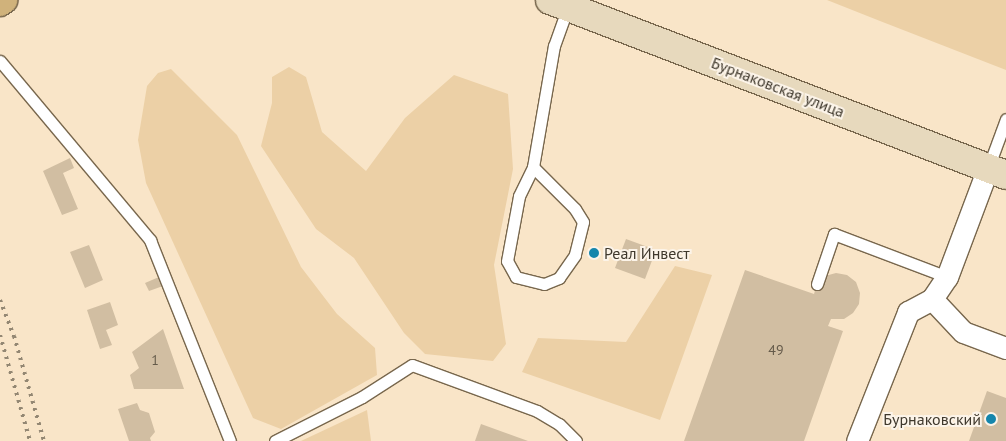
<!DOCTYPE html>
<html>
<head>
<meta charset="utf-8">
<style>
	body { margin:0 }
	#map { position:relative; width:1006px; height:441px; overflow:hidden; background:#f9e5c8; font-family:"PT Sans",sans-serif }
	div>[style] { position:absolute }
	.green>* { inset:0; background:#ecd0a6 }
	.building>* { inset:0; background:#d1bea2 }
	.roads { filter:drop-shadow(1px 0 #78674d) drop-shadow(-1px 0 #78674d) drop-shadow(0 1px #78674d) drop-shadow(0 -1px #78674d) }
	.service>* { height:11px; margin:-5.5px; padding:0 5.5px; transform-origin:5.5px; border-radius:5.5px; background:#fff }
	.minor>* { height:21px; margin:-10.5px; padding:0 10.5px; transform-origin:10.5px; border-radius:10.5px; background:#fff }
	.secondary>* { height:28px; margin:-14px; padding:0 14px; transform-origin:14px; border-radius:14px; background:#e7d9bd }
	.primary>* { height:28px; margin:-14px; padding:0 14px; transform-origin:14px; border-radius:14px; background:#d0b27b }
	.rail>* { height:4px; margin-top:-2px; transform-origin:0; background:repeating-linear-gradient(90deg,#938773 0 2.5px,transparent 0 7.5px) }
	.dots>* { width:14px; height:14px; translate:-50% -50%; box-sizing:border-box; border:2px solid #fcf4e9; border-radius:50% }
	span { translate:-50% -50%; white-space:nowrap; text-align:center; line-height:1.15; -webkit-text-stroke:4px #fcf4e9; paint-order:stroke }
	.number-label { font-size:14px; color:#645a4a }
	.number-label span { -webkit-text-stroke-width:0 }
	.street-label { font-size:16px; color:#3f382c }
	.poi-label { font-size:16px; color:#3f382c }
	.left { translate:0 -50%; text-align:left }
	.right { translate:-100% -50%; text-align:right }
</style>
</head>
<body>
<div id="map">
	<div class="green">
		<i style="clip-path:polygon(827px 0,1006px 0,1006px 70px,880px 21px)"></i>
		<i style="clip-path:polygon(289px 67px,306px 77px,322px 132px,366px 171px,405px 118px,454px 75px,508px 94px,513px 169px,494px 265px,506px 344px,493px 361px,425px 354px,404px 333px,354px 258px,316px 229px,261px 146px,272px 103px,272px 77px)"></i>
		<i style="clip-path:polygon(171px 69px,237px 135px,301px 267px,337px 314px,375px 348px,377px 375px,281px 429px,253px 418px,146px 183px,138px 140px,147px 86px,158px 73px)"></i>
		<i style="clip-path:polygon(675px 266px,712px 275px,660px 420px,522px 372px,538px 338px,626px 342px)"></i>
		<i style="clip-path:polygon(367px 410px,371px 441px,301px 441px)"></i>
	</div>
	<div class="building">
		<i style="clip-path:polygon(70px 158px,74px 168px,63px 173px,78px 209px,62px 215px,43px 171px)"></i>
		<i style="clip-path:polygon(626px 239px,656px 250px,645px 279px,615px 268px)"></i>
		<i style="clip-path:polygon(89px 245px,103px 280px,85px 288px,70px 252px)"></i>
		<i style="clip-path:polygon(745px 270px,814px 294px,817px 284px,825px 276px,836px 273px,847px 275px,856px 282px,860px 293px,859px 304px,853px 313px,844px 319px,831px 319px,828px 326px,843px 331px,804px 441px,684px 441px)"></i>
		<i style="clip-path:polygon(159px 277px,163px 286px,149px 291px,145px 283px)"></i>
		<i style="clip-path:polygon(110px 302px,118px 325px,106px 330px,112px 345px,100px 349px,87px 310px)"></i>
		<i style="clip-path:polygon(163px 329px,184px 389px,134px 389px,130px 375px,139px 368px,132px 352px)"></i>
		<i style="clip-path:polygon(987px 391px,1006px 398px,1006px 441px,969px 441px)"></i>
		<i style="clip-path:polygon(137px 403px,140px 410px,149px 413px,155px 432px,150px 438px,151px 441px,129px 441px,118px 409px)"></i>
		<i style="clip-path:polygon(481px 424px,528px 441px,475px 441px)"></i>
	</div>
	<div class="roads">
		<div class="service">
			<i style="left:0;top:61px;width:234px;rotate:50deg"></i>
			<i style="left:150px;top:240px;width:216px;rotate:68.3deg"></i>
			<i style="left:533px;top:167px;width:59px;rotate:45deg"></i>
			<i style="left:575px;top:209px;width:15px;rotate:58deg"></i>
			<i style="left:583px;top:222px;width:34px;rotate:104deg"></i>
			<i style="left:575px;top:255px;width:28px;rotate:125deg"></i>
			<i style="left:559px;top:278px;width:16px;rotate:158deg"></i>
			<i style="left:544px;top:284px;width:29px;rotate:-166deg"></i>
			<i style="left:516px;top:277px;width:18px;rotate:-119deg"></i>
			<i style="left:507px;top:261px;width:66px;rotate:-79.5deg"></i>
			<i style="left:519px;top:196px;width:32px;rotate:-64deg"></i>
			<i style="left:533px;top:167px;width:123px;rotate:-80.2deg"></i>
			<i style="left:554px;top:46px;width:41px;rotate:-70.3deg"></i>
			<i style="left:988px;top:168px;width:52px;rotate:-69.8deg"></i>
			<i style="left:817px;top:284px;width:53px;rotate:-71.2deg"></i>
			<i style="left:834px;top:234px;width:121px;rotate:20.8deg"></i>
			<i style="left:275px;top:441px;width:97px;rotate:-26.8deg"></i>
			<i style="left:362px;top:397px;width:59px;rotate:-32.6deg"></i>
			<i style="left:412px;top:365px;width:133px;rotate:20.2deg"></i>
			<i style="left:537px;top:411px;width:26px;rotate:31deg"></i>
			<i style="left:559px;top:424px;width:24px;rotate:45deg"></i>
		</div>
		<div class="minor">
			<i style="left:932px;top:299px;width:45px;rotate:46.8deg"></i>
			<i style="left:963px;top:332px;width:46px;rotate:20.4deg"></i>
			<i style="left:857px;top:441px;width:139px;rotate:-68.4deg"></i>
			<i style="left:908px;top:312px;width:27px;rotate:-28deg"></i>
			<i style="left:932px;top:299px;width:27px;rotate:-56deg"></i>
			<i style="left:947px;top:277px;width:116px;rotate:-69.4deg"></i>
		</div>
		<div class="secondary">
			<i style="left:550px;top:0;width:488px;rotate:21deg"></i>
		</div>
		<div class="primary">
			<i style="left:0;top:2px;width:4px;rotate:-34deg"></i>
		</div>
	</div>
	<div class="rail">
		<i style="left:0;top:300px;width:39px;rotate:69deg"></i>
		<i style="left:14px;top:336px;width:109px;rotate:74.1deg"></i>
		<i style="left:0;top:335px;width:110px;rotate:74.2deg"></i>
	</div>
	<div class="dots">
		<i style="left:594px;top:253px;background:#1586ac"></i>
		<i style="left:991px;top:419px;background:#1586ac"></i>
	</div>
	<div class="number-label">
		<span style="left:776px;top:350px">49</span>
		<span style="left:155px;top:360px">1</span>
	</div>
	<div class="street-label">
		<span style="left:778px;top:87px;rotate:21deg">Бурнаковская улица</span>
	</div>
	<div class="poi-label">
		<span class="left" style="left:604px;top:253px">Реал Инвест</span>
		<span class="right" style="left:981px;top:419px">Бурнаковский</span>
	</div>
</div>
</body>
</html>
